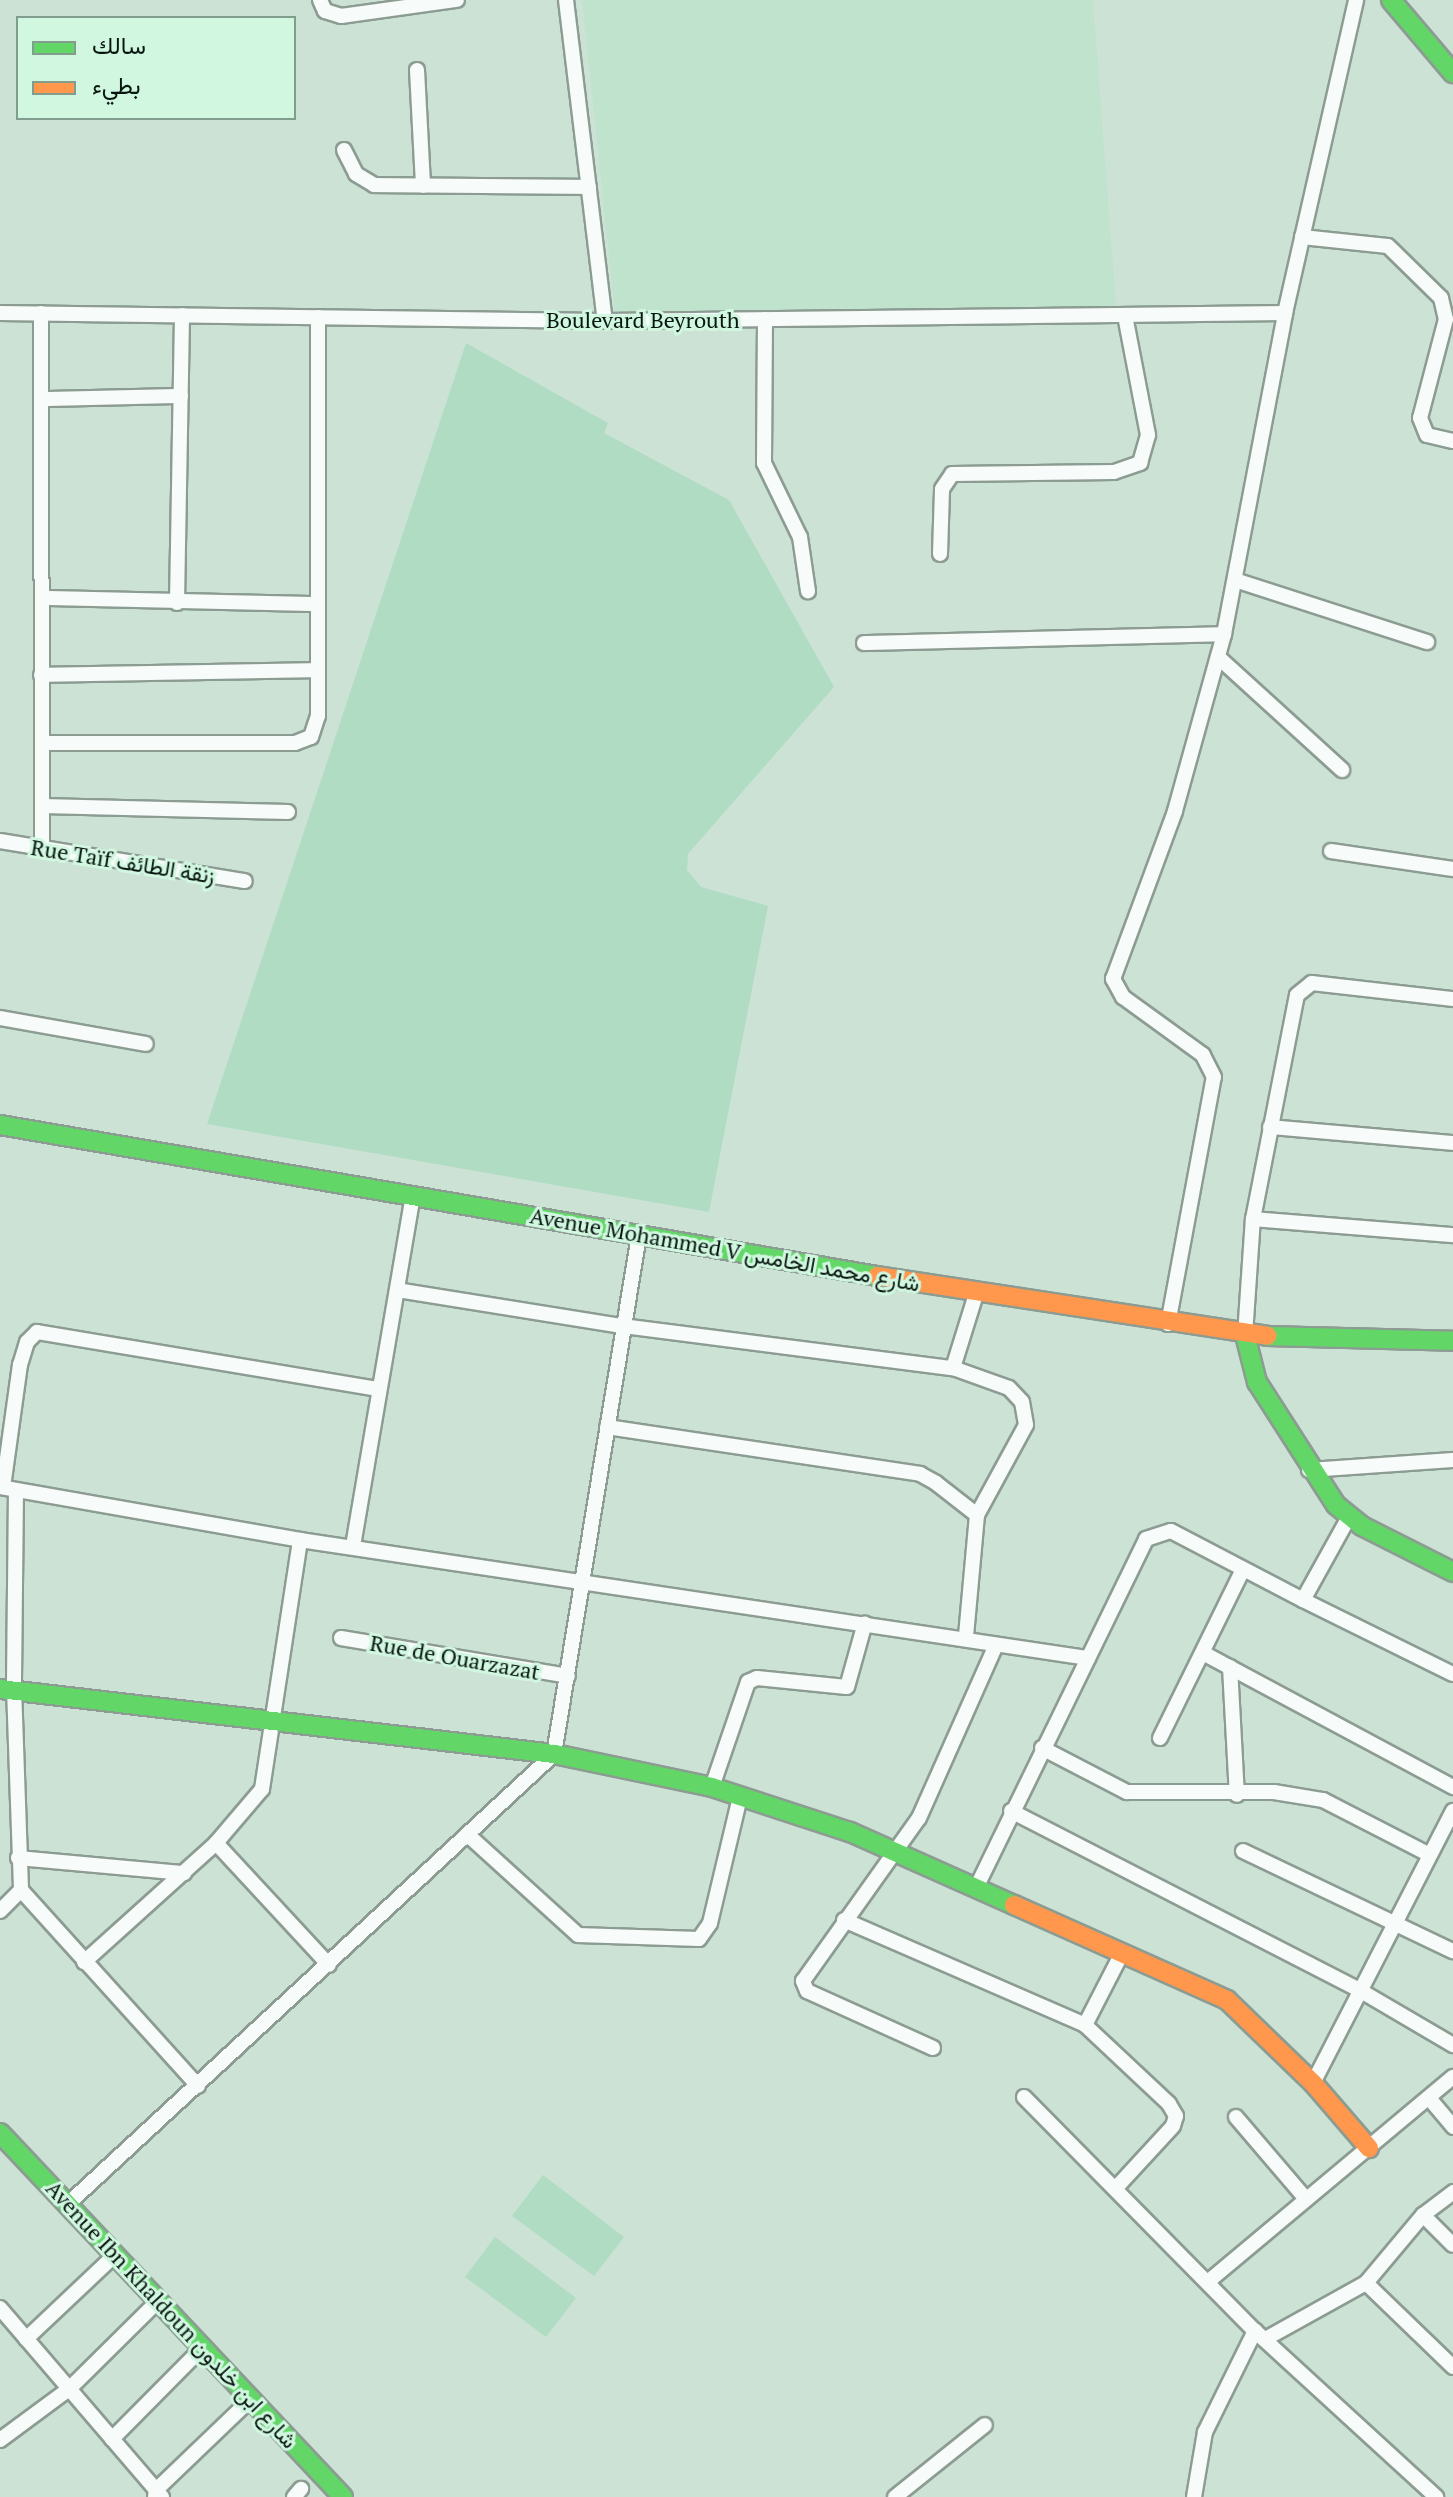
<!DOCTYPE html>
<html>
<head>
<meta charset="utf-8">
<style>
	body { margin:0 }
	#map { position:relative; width:1453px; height:2497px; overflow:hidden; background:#cce2d5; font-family:"PT Serif",Vazirmatn,serif }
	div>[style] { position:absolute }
	.built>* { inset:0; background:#c0e3ce }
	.green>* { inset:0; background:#b0dcc3 }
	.roads { filter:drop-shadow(2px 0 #8c9c92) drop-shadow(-2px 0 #8c9c92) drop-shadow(0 2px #8c9c92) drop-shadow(0 -2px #8c9c92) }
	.street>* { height:14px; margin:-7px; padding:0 7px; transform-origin:7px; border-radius:7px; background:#f7fbf9 }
	.fast>* { height:18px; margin:-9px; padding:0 9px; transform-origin:9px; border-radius:9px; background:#63d668 }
	.slow>* { height:18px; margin:-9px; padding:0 9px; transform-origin:9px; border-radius:9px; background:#ff974d }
	span { translate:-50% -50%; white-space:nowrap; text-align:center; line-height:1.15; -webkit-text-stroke:6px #d1f7e1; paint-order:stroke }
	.street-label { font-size:22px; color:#091710 }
	.legend { position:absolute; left:16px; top:16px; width:280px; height:104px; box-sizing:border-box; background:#d1f7e1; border:2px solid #819d8d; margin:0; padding:10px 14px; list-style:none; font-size:24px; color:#091710 }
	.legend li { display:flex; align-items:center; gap:16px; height:40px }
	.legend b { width:40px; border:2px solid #819d8d }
</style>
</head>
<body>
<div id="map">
	<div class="built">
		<i style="clip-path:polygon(582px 0,1093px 0,1116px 307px,615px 313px)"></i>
	</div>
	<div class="green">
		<i style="clip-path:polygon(466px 343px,608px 423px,604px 433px,729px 500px,834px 687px,688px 854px,687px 870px,701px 887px,768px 906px,709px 1212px,207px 1124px)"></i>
		<i style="clip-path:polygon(543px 2175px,624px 2237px,594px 2276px,512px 2216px)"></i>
		<i style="clip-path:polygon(495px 2237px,576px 2298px,546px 2337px,465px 2277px)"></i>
	</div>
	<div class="roads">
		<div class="street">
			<i style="left:320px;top:0;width:12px;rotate:66deg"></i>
			<i style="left:325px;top:11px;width:17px;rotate:17deg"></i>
			<i style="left:341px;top:16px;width:117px;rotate:-7.9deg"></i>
			<i style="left:566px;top:0;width:323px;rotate:83.1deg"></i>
			<i style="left:417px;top:70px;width:116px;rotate:87deg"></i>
			<i style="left:344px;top:150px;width:27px;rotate:63deg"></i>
			<i style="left:356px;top:174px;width:21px;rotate:31deg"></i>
			<i style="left:374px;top:185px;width:215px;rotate:0.5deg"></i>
			<i style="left:1302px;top:237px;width:86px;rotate:6deg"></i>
			<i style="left:1388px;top:246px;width:74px;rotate:44.5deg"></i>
			<i style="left:1441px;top:298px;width:22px;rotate:77deg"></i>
			<i style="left:1446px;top:319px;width:102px;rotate:104.7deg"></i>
			<i style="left:1420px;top:418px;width:18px;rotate:68deg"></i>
			<i style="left:1427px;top:435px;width:27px;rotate:13deg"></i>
			<i style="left:0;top:313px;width:605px;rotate:0.76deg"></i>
			<i style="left:605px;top:321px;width:680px;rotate:-0.67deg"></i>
			<i style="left:41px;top:313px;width:535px;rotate:89.89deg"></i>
			<i style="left:765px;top:319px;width:144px;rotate:90.4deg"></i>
			<i style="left:764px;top:463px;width:82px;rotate:64.1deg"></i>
			<i style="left:800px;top:537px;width:55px;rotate:81.6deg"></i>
			<i style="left:44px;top:399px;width:137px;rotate:-1.3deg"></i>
			<i style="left:940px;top:554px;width:65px;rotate:-88.2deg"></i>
			<i style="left:942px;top:489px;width:18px;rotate:-56deg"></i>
			<i style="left:952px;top:474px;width:162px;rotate:-0.7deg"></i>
			<i style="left:1114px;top:472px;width:28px;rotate:-19deg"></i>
			<i style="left:1140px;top:463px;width:29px;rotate:-74deg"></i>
			<i style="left:1148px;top:435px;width:122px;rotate:-100.9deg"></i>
			<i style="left:1235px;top:580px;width:202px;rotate:17.9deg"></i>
			<i style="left:45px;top:598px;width:270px;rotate:1.3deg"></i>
			<i style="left:177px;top:603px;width:288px;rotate:-89deg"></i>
			<i style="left:864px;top:643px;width:360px;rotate:-1.4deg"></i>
			<i style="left:1218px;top:657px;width:168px;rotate:42.3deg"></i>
			<i style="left:41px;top:675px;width:276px;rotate:-1deg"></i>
			<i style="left:42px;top:743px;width:253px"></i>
			<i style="left:295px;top:743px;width:17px;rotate:-21deg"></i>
			<i style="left:311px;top:737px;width:22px;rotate:-72deg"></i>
			<i style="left:318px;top:716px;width:399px;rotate:-90deg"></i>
			<i style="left:42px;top:806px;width:246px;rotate:1.4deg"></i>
			<i style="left:0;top:841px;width:248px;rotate:9.3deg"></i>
			<i style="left:1331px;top:851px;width:123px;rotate:8.4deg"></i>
			<i style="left:0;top:1018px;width:148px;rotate:10.1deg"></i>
			<i style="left:1270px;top:1127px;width:184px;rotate:5deg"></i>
			<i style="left:1253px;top:1219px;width:201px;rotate:4.6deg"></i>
			<i style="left:397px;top:1290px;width:229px;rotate:9.1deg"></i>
			<i style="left:623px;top:1326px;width:333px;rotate:7.3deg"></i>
			<i style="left:953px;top:1368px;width:81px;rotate:-72.7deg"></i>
			<i style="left:1168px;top:1324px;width:251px;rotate:-79.5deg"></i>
			<i style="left:1214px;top:1077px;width:25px;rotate:-117deg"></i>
			<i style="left:1203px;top:1055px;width:99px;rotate:-144.1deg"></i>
			<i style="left:1123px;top:997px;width:21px;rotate:-119deg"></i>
			<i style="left:1113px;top:979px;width:179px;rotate:-69.7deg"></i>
			<i style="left:1175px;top:811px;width:184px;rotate:-74.5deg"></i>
			<i style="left:1224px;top:634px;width:327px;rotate:-79.2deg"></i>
			<i style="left:1285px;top:313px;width:321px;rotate:-77.2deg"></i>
			<i style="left:1245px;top:1335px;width:116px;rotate:-86.1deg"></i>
			<i style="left:1253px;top:1219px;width:228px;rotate:-78.9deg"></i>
			<i style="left:1297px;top:995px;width:19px;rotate:-39deg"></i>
			<i style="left:1312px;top:983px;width:142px;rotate:6.5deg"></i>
			<i style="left:953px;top:1368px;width:59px;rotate:19.7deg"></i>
			<i style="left:1009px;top:1388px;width:19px;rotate:47deg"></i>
			<i style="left:1022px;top:1402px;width:23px;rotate:80deg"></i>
			<i style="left:1026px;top:1425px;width:102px;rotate:118.6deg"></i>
			<i style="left:607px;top:1427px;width:317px;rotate:8.5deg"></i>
			<i style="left:920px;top:1474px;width:18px;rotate:29deg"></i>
			<i style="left:936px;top:1483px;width:52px;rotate:38deg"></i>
			<i style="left:977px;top:1515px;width:122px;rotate:95.2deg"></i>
			<i style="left:1309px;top:1470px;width:144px;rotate:-4deg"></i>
			<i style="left:0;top:1487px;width:305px;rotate:10deg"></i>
			<i style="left:300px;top:1540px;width:797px;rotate:8.52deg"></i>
			<i style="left:3px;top:1487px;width:123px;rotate:-82.1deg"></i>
			<i style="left:20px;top:1365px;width:24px;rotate:-73deg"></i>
			<i style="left:27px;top:1342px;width:14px;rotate:-45deg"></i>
			<i style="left:37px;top:1332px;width:347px;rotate:9.5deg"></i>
			<i style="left:16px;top:1490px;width:198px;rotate:90.6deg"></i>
			<i style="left:14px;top:1688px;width:202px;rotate:88deg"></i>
			<i style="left:21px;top:1890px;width:264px;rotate:47.9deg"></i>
			<i style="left:353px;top:1546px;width:356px;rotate:-80.3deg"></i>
			<i style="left:1303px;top:1600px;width:167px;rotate:26.3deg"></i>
			<i style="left:341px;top:1638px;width:230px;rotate:9.5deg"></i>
			<i style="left:1203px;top:1653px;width:284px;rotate:28.2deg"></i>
			<i style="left:1230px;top:1667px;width:128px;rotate:86.9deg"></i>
			<i style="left:1160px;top:1738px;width:188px;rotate:-63.8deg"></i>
			<i style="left:1042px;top:1748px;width:96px;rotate:27.4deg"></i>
			<i style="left:1127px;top:1792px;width:147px"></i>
			<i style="left:1274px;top:1792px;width:50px;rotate:9.3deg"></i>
			<i style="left:1323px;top:1800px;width:120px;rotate:27.2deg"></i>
			<i style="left:712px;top:1787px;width:111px;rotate:-71.1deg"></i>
			<i style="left:748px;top:1682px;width:10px;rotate:-24deg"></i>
			<i style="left:757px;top:1678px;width:90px;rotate:5.7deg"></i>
			<i style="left:847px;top:1687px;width:66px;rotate:-74.3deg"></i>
			<i style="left:1011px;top:1811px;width:394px;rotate:27.2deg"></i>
			<i style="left:1361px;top:1991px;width:107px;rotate:30.4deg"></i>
			<i style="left:469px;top:1836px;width:147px;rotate:42.2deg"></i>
			<i style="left:578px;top:1935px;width:121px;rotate:1.9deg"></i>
			<i style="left:699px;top:1939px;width:19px;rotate:-55deg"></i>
			<i style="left:710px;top:1923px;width:130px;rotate:-76.6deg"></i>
			<i style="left:216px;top:1843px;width:166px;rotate:47.2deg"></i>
			<i style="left:1243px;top:1851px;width:233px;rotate:25.5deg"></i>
			<i style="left:18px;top:1858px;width:167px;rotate:5.2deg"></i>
			<i style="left:977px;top:1886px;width:386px;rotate:-64deg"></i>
			<i style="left:1146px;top:1539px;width:26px;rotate:-18deg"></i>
			<i style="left:1171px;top:1531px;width:149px;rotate:27.6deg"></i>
			<i style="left:1303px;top:1600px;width:95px;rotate:-61deg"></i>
			<i style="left:0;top:1911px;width:30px;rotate:-45deg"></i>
			<i style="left:844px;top:1920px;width:263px;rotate:23.5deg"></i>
			<i style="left:1085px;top:2025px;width:115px;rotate:43.2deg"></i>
			<i style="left:1169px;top:2104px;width:14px;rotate:60deg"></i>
			<i style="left:1176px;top:2116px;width:10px;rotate:107deg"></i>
			<i style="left:1173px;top:2126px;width:83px;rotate:132.6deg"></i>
			<i style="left:84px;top:1962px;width:178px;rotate:-42deg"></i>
			<i style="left:216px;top:1843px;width:71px;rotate:-49.6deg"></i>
			<i style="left:262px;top:1789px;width:252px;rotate:-81.3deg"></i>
			<i style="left:1085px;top:2025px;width:79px;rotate:-62.8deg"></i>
			<i style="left:933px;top:2048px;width:138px;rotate:-155.7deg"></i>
			<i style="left:807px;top:1991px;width:11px;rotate:-112deg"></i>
			<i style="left:803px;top:1981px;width:200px;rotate:-54.6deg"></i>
			<i style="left:919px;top:1818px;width:189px;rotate:-66deg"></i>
			<i style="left:1313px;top:2083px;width:306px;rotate:-62.8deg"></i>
			<i style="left:1024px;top:2097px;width:329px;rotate:45.4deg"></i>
			<i style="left:1255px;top:2331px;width:246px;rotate:42.5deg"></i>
			<i style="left:1429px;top:2098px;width:38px;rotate:50deg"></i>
			<i style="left:1236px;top:2117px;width:108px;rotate:49.5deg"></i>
			<i style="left:69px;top:2203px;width:661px;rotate:-42.79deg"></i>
			<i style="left:554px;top:1754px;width:526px;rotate:-80.7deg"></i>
			<i style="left:1423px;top:2215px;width:42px;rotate:45deg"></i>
			<i style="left:1210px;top:2280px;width:317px;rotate:-39.9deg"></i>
			<i style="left:1366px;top:2283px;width:121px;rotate:44deg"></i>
			<i style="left:0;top:2308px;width:249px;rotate:49.4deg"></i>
			<i style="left:1267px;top:2338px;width:113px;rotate:-29.1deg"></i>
			<i style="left:1366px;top:2283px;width:89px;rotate:-50deg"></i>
			<i style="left:1423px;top:2215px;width:38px;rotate:-37deg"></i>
			<i style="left:26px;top:2339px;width:124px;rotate:-43.4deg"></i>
			<i style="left:112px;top:2439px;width:129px;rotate:-45.3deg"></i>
			<i style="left:0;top:2440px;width:86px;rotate:-36.5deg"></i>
			<i style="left:69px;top:2389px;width:127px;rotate:-44.7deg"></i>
			<i style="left:155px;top:2497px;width:7px;rotate:-82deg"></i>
			<i style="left:156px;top:2490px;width:133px;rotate:-43.8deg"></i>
			<i style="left:294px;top:2497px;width:11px;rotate:-49deg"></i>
			<i style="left:895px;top:2497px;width:115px;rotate:-38.7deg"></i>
			<i style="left:1194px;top:2497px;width:66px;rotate:-80.4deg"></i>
			<i style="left:1205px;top:2432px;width:113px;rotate:-63.7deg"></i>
		</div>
		<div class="fast">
			<i style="left:1391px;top:0;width:96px;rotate:49.7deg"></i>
			<i style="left:0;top:1125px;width:890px;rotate:9.77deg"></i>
			<i style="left:1245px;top:1335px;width:49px;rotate:75.7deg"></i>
			<i style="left:1257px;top:1382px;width:146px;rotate:57.3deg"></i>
			<i style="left:1336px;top:1505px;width:33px;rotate:39deg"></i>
			<i style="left:1362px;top:1526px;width:102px;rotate:26.8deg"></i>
			<i style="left:1267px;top:1336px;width:186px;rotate:1.5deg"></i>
			<i style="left:0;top:1689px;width:558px;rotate:6.69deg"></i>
			<i style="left:554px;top:1754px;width:161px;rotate:11.8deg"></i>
			<i style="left:712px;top:1787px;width:145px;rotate:18.1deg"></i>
			<i style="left:850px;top:1832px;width:180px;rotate:24deg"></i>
			<i style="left:0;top:2133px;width:500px;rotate:46.7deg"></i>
		</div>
		<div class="slow">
			<i style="left:877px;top:1276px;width:395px;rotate:8.7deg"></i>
			<i style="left:1014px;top:1905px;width:233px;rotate:24deg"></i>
			<i style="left:1227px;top:2000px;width:120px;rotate:44deg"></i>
			<i style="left:1313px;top:2083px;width:86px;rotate:49.3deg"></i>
		</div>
	</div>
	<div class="street-label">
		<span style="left:643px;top:320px">Boulevard Beyrouth</span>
		<span style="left:123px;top:861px;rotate:9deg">Rue Taïf زنقة الطائف</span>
		<span style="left:725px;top:1249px;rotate:10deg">Avenue Mohammed V شارع محمد الخامس</span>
		<span style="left:455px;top:1657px;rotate:10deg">Rue de Ouarzazat</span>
		<span style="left:172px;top:2314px;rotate:47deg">Avenue Ibn Khaldoun شارع ابن خلدون</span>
	</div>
	<ul class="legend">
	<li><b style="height:10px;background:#63d668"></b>سالك</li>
	<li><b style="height:10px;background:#ff974d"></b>بطيء</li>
	</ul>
</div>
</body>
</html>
